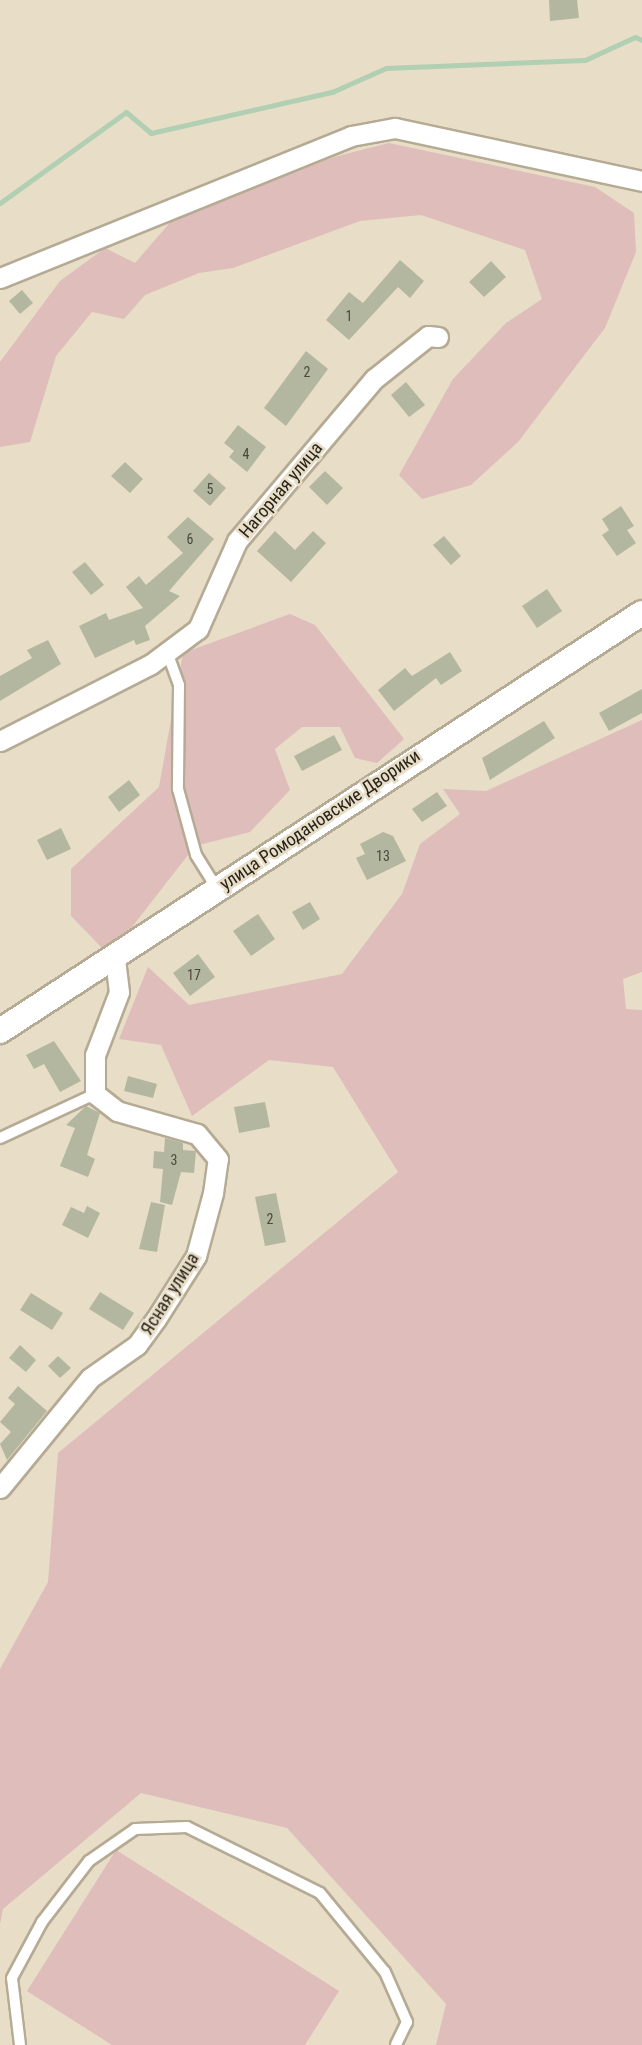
<!DOCTYPE html>
<html>
<head>
<meta charset="utf-8">
<style>
	body { margin:0 }
	#map { position:relative; width:642px; height:2045px; overflow:hidden; background:#e8ddc6; font-family:"Roboto Condensed",sans-serif }
	div>[style] { position:absolute }
	.green>* { inset:0; background:#debdbb }
	.stream>* { height:5px; margin:-2.5px; padding:0 2.5px; transform-origin:2.5px; border-radius:2.5px; background:#b1cfb3 }
	.building>* { inset:0; background:#b3b79f }
	.roads { filter:drop-shadow(2px 0 #b5aa94) drop-shadow(-2px 0 #b5aa94) drop-shadow(0 2px #b5aa94) drop-shadow(0 -2px #b5aa94) }
	.service>* { height:10px; margin:-5px; padding:0 5px; transform-origin:5px; border-radius:5px; background:#fff }
	.minor>* { height:19px; margin:-9.5px; padding:0 9.5px; transform-origin:9.5px; border-radius:9.5px; background:#fff }
	.tertiary>* { height:24px; margin:-12px; padding:0 12px; transform-origin:12px; border-radius:12px; background:#fff }
	span { translate:-50% -50%; white-space:nowrap; text-align:center; line-height:1.15; -webkit-text-stroke:5px #e8ddc6; paint-order:stroke }
	.number-label { font-size:14px; color:#4a483b }
	.number-label span { -webkit-text-stroke-width:0 }
	.street-label { font-size:18px; color:#27231a }
</style>
</head>
<body>
<div id="map">
	<div class="green">
		<i style="clip-path:polygon(389px 143px,595px 187px,634px 213px,636px 252px,605px 328px,518px 442px,471px 485px,422px 499px,399px 475px,453px 379px,506px 323px,542px 299px,525px 250px,421px 215px,360px 221px,233px 268px,199px 273px,145px 295px,124px 319px,92px 312px,56px 356px,30px 442px,0 447px,0 362px,60px 281px,105px 248px,135px 263px,174px 218px,334px 157px)"></i>
		<i style="clip-path:polygon(290px 614px,315px 625px,404px 739px,377px 763px,355px 758px,340px 727px,302px 727px,275px 749px,290px 790px,250px 832px,195px 846px,132px 927px,103px 949px,71px 916px,71px 869px,159px 787px,183px 653px)"></i>
		<i style="clip-path:polygon(642px 720px,642px 972px,623px 979px,626px 1009px,642px 1010px,642px 2045px,436px 2045px,446px 2004px,287px 1828px,141px 1793px,3px 1909px,0 1924px,0 1669px,48px 1582px,58px 1453px,398px 1172px,333px 1067px,269px 1060px,192px 1116px,161px 1045px,119px 1039px,148px 967px,189px 1005px,342px 974px,402px 894px,420px 844px,460px 814px,443px 789px,486px 791px)"></i>
		<i style="clip-path:polygon(116px 1850px,339px 1991px,305px 2045px,112px 2045px,27px 1991px)"></i>
	</div>
	<div class="stream">
		<i style="left:0;top:203px;width:155px;rotate:-35.8deg"></i>
		<i style="left:126px;top:112px;width:33px;rotate:40deg"></i>
		<i style="left:151px;top:133px;width:186px;rotate:-12.8deg"></i>
		<i style="left:332px;top:92px;width:59px;rotate:-24deg"></i>
		<i style="left:386px;top:68px;width:199px;rotate:-2.3deg"></i>
		<i style="left:585px;top:60px;width:55px;rotate:-24.7deg"></i>
		<i style="left:635px;top:37px;width:8px;rotate:23deg"></i>
	</div>
	<div class="building">
		<i style="clip-path:polygon(549px 0,577px 0,579px 18px,550px 21px)"></i>
		<i style="clip-path:polygon(400px 260px,424px 281px,410px 298px,398px 287px,349px 340px,326px 320px,349px 292px,363px 303px)"></i>
		<i style="clip-path:polygon(491px 261px,506px 277px,484px 297px,469px 282px)"></i>
		<i style="clip-path:polygon(22px 290px,33px 303px,20px 314px,9px 301px)"></i>
		<i style="clip-path:polygon(306px 351px,328px 369px,286px 426px,264px 408px)"></i>
		<i style="clip-path:polygon(406px 382px,425px 405px,409px 417px,391px 395px)"></i>
		<i style="clip-path:polygon(238px 425px,266px 447px,247px 472px,229px 457px,234px 451px,224px 443px)"></i>
		<i style="clip-path:polygon(125px 462px,143px 479px,130px 493px,111px 476px)"></i>
		<i style="clip-path:polygon(325px 471px,343px 488px,327px 505px,309px 487px)"></i>
		<i style="clip-path:polygon(209px 473px,226px 488px,210px 506px,193px 491px)"></i>
		<i style="clip-path:polygon(621px 506px,634px 526px,627px 530px,636px 543px,617px 556px,602px 535px,609px 530px,602px 519px)"></i>
		<i style="clip-path:polygon(188px 517px,214px 539px,169px 591px,180px 596px,145px 626px,150px 640px,136px 645px,134px 640px,95px 658px,79px 626px,106px 613px,109px 620px,143px 608px,126px 587px,139px 576px,146px 585px,183px 553px,167px 537px)"></i>
		<i style="clip-path:polygon(275px 531px,295px 550px,313px 531px,326px 543px,291px 582px,257px 551px)"></i>
		<i style="clip-path:polygon(444px 536px,461px 556px,451px 565px,433px 545px)"></i>
		<i style="clip-path:polygon(85px 562px,104px 585px,91px 595px,72px 572px)"></i>
		<i style="clip-path:polygon(547px 589px,562px 611px,537px 628px,522px 606px)"></i>
		<i style="clip-path:polygon(48px 640px,61px 664px,0 701px,0 676px,32px 658px,27px 650px)"></i>
		<i style="clip-path:polygon(450px 652px,462px 671px,441px 685px,436px 678px,394px 711px,378px 690px,405px 668px,412px 676px)"></i>
		<i style="clip-path:polygon(642px 689px,642px 713px,609px 731px,599px 713px)"></i>
		<i style="clip-path:polygon(544px 721px,555px 738px,490px 780px,482px 758px)"></i>
		<i style="clip-path:polygon(334px 735px,342px 750px,302px 771px,294px 756px)"></i>
		<i style="clip-path:polygon(129px 780px,140px 795px,119px 812px,108px 797px)"></i>
		<i style="clip-path:polygon(437px 792px,447px 806px,422px 822px,412px 809px)"></i>
		<i style="clip-path:polygon(61px 828px,71px 849px,47px 860px,37px 840px)"></i>
		<i style="clip-path:polygon(383px 832px,393px 836px,406px 861px,367px 880px,356px 858px,365px 854px,360px 844px)"></i>
		<i style="clip-path:polygon(310px 902px,320px 919px,303px 930px,292px 912px)"></i>
		<i style="clip-path:polygon(258px 914px,275px 939px,251px 956px,233px 931px)"></i>
		<i style="clip-path:polygon(198px 954px,215px 977px,190px 996px,173px 973px)"></i>
		<i style="clip-path:polygon(54px 1041px,81px 1081px,60px 1092px,44px 1064px,34px 1069px,26px 1055px)"></i>
		<i style="clip-path:polygon(128px 1076px,157px 1084px,153px 1098px,124px 1091px)"></i>
		<i style="clip-path:polygon(265px 1102px,270px 1127px,239px 1133px,234px 1107px)"></i>
		<i style="clip-path:polygon(86px 1106px,100px 1113px,87px 1155px,95px 1159px,88px 1177px,60px 1166px,75px 1128px,66px 1125px)"></i>
		<i style="clip-path:polygon(165px 1138px,183px 1143px,183px 1150px,196px 1151px,194px 1173px,181px 1172px,172px 1205px,160px 1202px,163px 1169px,153px 1168px,154px 1151px,164px 1152px)"></i>
		<i style="clip-path:polygon(276px 1193px,286px 1242px,265px 1246px,255px 1197px)"></i>
		<i style="clip-path:polygon(151px 1202px,165px 1205px,157px 1252px,139px 1249px)"></i>
		<i style="clip-path:polygon(87px 1206px,100px 1213px,88px 1238px,62px 1225px,71px 1207px,84px 1213px)"></i>
		<i style="clip-path:polygon(100px 1292px,134px 1313px,123px 1330px,89px 1309px)"></i>
		<i style="clip-path:polygon(31px 1293px,63px 1313px,52px 1330px,20px 1310px)"></i>
		<i style="clip-path:polygon(20px 1345px,36px 1360px,26px 1372px,9px 1358px)"></i>
		<i style="clip-path:polygon(58px 1356px,71px 1368px,60px 1378px,48px 1366px)"></i>
		<i style="clip-path:polygon(18px 1386px,47px 1411px,7px 1460px,0 1444px,11px 1432px,0 1422px,15px 1404px,8px 1398px)"></i>
	</div>
	<div class="roads">
		<div class="service">
			<i style="left:167px;top:652px;width:35px;rotate:70deg"></i>
			<i style="left:179px;top:685px;width:104px;rotate:90.6deg"></i>
			<i style="left:178px;top:789px;width:68px;rotate:74.7deg"></i>
			<i style="left:196px;top:855px;width:39px;rotate:58deg"></i>
			<i style="left:0;top:1138px;width:105px;rotate:-24.9deg"></i>
			<i style="left:20px;top:2045px;width:67px;rotate:-96.8deg"></i>
			<i style="left:12px;top:1978px;width:64px;rotate:-61.8deg"></i>
			<i style="left:42px;top:1922px;width:77px;rotate:-52.4deg"></i>
			<i style="left:89px;top:1861px;width:56px;rotate:-34.8deg"></i>
			<i style="left:135px;top:1829px;width:52px;rotate:-2.2deg"></i>
			<i style="left:187px;top:1827px;width:148px;rotate:26.4deg"></i>
			<i style="left:320px;top:1893px;width:102px;rotate:50.6deg"></i>
			<i style="left:385px;top:1972px;width:55px;rotate:66.3deg"></i>
			<i style="left:407px;top:2022px;width:25px;rotate:116deg"></i>
		</div>
		<div class="minor">
			<i style="left:0;top:278px;width:379px;rotate:-22deg"></i>
			<i style="left:351px;top:136px;width:45px;rotate:-10.3deg"></i>
			<i style="left:395px;top:128px;width:253px;rotate:12.1deg"></i>
			<i style="left:0;top:741px;width:169px;rotate:-27deg"></i>
			<i style="left:151px;top:664px;width:59px;rotate:-36.7deg"></i>
			<i style="left:198px;top:629px;width:96px;rotate:-66.1deg"></i>
			<i style="left:237px;top:541px;width:212px;rotate:-49.8deg"></i>
			<i style="left:374px;top:379px;width:69px;rotate:-38.5deg"></i>
			<i style="left:428px;top:336px;width:10px;rotate:6deg"></i>
			<i style="left:0;top:1488px;width:142px;rotate:-50.7deg"></i>
			<i style="left:90px;top:1378px;width:57px;rotate:-35.1deg"></i>
			<i style="left:137px;top:1345px;width:32px;rotate:-54deg"></i>
			<i style="left:156px;top:1319px;width:75px;rotate:-57.6deg"></i>
			<i style="left:196px;top:1256px;width:65px;rotate:-74.9deg"></i>
			<i style="left:213px;top:1193px;width:34px;rotate:-82deg"></i>
			<i style="left:218px;top:1159px;width:33px;rotate:-130deg"></i>
			<i style="left:197px;top:1134px;width:83px;rotate:-164deg"></i>
			<i style="left:117px;top:1111px;width:28px;rotate:-142deg"></i>
			<i style="left:95px;top:1094px;width:39px;rotate:-90deg"></i>
			<i style="left:95px;top:1055px;width:67px;rotate:-69.1deg"></i>
			<i style="left:119px;top:992px;width:33px;rotate:-97deg"></i>
		</div>
		<div class="tertiary">
			<i style="left:0;top:1031px;width:766px;rotate:-33.07deg"></i>
		</div>
	</div>
	<div class="number-label">
		<span style="left:349px;top:316px">1</span>
		<span style="left:307px;top:372px">2</span>
		<span style="left:246px;top:454px">4</span>
		<span style="left:210px;top:489px">5</span>
		<span style="left:190px;top:539px">6</span>
		<span style="left:383px;top:856px">13</span>
		<span style="left:194px;top:975px">17</span>
		<span style="left:174px;top:1160px">3</span>
		<span style="left:270px;top:1219px">2</span>
	</div>
	<div class="street-label">
		<span style="left:281px;top:490px;rotate:-50deg">Нагорная улица</span>
		<span style="left:320px;top:820px;rotate:-34deg">улица Ромодановские Дворики</span>
		<span style="left:170px;top:1294px;rotate:-58deg">Ясная улица</span>
	</div>
</div>
</body>
</html>
